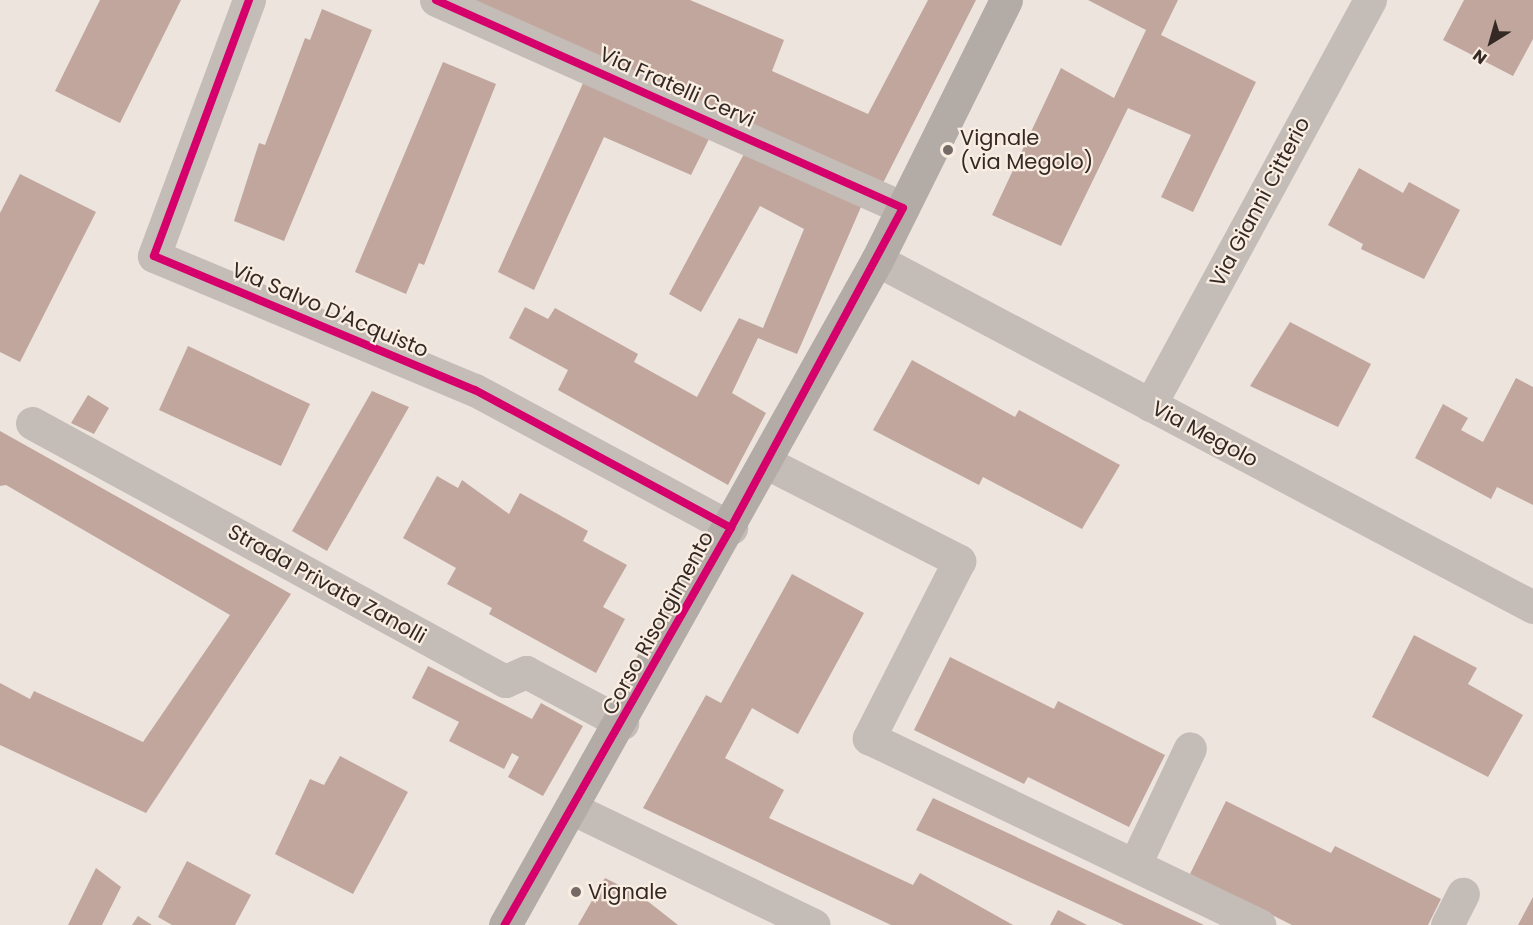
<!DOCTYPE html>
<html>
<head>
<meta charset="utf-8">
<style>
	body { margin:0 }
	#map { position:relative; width:1533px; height:925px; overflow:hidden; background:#ece4dd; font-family:Poppins,sans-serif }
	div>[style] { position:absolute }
	.building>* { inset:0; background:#c1a69e }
	.street>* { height:33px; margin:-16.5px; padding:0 16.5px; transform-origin:16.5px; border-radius:16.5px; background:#c4bcb7 }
	.primary>* { height:33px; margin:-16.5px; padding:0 16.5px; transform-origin:16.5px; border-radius:16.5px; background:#b3aba6 }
	.cycleway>* { height:8px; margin:-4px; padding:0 4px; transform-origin:4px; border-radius:4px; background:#d6006c }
	.dots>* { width:16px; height:16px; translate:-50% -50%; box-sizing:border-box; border:3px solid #faeee3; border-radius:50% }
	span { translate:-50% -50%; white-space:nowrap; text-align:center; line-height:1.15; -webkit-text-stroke:4.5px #faeee3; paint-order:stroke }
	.street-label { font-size:21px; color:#352925 }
	.poi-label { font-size:21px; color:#352925 }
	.left { translate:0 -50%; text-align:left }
	.north { position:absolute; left:1461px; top:12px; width:60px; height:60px; -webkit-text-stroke:4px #faeee3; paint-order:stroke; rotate:217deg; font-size:16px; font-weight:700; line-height:24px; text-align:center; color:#352925 }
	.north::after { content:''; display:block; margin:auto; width:21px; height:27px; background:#352925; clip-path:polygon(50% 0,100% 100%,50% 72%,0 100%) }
</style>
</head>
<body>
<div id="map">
	<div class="building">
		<i style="clip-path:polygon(100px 0,181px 0,120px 123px,55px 91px)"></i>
		<i style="clip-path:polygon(464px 0,690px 0,784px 40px,772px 71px,868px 114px,928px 0,976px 0,883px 183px)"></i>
		<i style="clip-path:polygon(1088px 0,1178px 0,1161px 35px,1256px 82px,1193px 212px,1161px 197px,1191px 135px,1128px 108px,1061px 246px,992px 215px,1061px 68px,1114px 98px,1146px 30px)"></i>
		<i style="clip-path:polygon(1464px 0,1533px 0,1533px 39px,1513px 76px,1443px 40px)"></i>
		<i style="clip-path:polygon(322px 9px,372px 30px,284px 241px,234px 221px,259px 143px,265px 145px,305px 38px,310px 40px)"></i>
		<i style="clip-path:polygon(443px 62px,496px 84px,424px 265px,419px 263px,406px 294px,355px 272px)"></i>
		<i style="clip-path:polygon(584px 81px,710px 137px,691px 175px,604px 137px,534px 290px,498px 272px)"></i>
		<i style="clip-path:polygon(745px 152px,861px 207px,797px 354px,758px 338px,732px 393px,766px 413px,728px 485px,558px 390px,568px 370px,509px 338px,525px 307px,548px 319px,555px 308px,638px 354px,634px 362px,697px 397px,739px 318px,763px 328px,804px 229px,760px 206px,701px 312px,669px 294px)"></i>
		<i style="clip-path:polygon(1359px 168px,1403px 193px,1409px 182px,1460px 210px,1424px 279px,1361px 249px,1363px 244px,1328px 225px)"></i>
		<i style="clip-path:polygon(20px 174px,96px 212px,20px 362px,0 352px,0 213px)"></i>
		<i style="clip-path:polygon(1290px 322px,1371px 364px,1338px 427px,1250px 386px)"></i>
		<i style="clip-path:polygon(188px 346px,310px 404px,281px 466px,159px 410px)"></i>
		<i style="clip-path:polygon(912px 360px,1015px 417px,1019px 410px,1120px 465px,1082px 529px,983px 477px,979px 485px,873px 430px)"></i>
		<i style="clip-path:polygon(1516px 378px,1533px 387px,1533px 505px,1497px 487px,1491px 499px,1415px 458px,1443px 404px,1468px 418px,1461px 430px,1483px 442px)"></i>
		<i style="clip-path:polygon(372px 391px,409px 407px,327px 551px,292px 531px)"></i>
		<i style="clip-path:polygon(88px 395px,109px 408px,94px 434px,71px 423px)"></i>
		<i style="clip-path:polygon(0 431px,291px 594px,146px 813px,0 745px,0 683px,30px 699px,34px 691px,143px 742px,230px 615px,6px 485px,0 486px)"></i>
		<i style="clip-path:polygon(437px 476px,458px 488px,462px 480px,509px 514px,520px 493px,588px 531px,583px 541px,627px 565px,603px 607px,625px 619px,596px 673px,489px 614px,492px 608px,447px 584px,456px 568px,403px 538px)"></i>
		<i style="clip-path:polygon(792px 574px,864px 613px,798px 734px,752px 708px,725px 758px,784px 790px,769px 818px,913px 885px,920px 873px,1013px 925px,891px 925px,643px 808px,706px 695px,721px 703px)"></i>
		<i style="clip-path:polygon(1414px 635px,1477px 668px,1468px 684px,1523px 715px,1488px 777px,1372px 717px)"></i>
		<i style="clip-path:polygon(950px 657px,1054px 709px,1058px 701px,1165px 755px,1129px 827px,1028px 777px,1024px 784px,914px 730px)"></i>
		<i style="clip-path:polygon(428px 666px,532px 719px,541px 703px,583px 726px,543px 796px,508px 777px,519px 757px,512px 753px,504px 769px,449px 741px,459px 722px,412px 698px)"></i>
		<i style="clip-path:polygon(340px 756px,408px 792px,353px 894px,275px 854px,310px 779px,324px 785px)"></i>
		<i style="clip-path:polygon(933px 798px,1204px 925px,1124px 925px,916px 830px)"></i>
		<i style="clip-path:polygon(1226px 801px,1331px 853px,1335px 846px,1441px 899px,1428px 925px,1292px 925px,1190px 874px)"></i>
		<i style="clip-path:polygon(187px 861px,251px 895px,235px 925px,172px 925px,158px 917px)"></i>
		<i style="clip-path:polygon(96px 868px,121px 887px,102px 925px,68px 925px)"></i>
		<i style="clip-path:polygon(605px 878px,641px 896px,678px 925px,578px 925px)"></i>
		<i style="clip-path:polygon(1533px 897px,1533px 925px,1518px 925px)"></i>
		<i style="clip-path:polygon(1058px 910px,1087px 925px,1050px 925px)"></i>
		<i style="clip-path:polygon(138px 916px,152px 925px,132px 925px)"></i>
	</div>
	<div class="street">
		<i style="left:249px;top:0;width:273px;rotate:110.4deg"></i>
		<i style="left:154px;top:256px;width:348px;rotate:22.7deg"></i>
		<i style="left:475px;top:390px;width:291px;rotate:28.3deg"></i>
		<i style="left:436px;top:0;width:511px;rotate:24.01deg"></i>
		<i style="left:877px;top:260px;width:742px;rotate:27.88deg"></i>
		<i style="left:1150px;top:405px;width:461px;rotate:-61.5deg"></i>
		<i style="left:32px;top:423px;width:539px;rotate:28.61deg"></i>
		<i style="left:505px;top:681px;width:23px;rotate:-23deg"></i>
		<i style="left:526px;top:672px;width:109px;rotate:28deg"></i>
		<i style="left:767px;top:463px;width:216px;rotate:27deg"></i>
		<i style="left:959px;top:561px;width:199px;rotate:117deg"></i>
		<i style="left:869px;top:738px;width:433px;rotate:25.6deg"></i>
		<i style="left:573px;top:809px;width:267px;rotate:25.7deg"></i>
		<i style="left:1135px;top:864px;width:128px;rotate:-64.6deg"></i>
		<i style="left:1447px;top:925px;width:35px;rotate:-63deg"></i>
	</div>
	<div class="primary">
		<i style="left:505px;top:925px;width:762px;rotate:-60.78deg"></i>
		<i style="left:877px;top:260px;width:290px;rotate:-63.6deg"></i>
	</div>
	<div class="cycleway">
		<i style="left:249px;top:0;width:273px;rotate:110.4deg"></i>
		<i style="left:154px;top:256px;width:348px;rotate:22.7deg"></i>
		<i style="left:475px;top:390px;width:291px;rotate:28.3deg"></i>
		<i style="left:436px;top:0;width:511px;rotate:24.01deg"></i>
		<i style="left:903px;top:208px;width:363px;rotate:118.3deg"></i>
		<i style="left:731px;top:528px;width:457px;rotate:119.7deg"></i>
	</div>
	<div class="dots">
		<i style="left:948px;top:150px;background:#756a65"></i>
		<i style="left:576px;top:892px;background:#756a65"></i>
	</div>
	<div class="street-label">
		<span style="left:677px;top:87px;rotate:24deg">Via Fratelli Cervi</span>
		<span style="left:1260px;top:202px;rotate:-62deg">Via Gianni Citterio</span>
		<span style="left:330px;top:310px;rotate:23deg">Via Salvo D'Acquisto</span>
		<span style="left:1205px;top:434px;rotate:28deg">Via Megolo</span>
		<span style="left:327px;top:584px;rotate:29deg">Strada Privata Zanolli</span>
		<span style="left:658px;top:623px;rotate:-61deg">Corso Risorgimento</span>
	</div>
	<div class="poi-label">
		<span class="left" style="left:960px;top:150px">Vignale<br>(via Megolo)</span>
		<span class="left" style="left:588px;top:892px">Vignale</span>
	</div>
	<div class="north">N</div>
</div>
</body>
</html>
